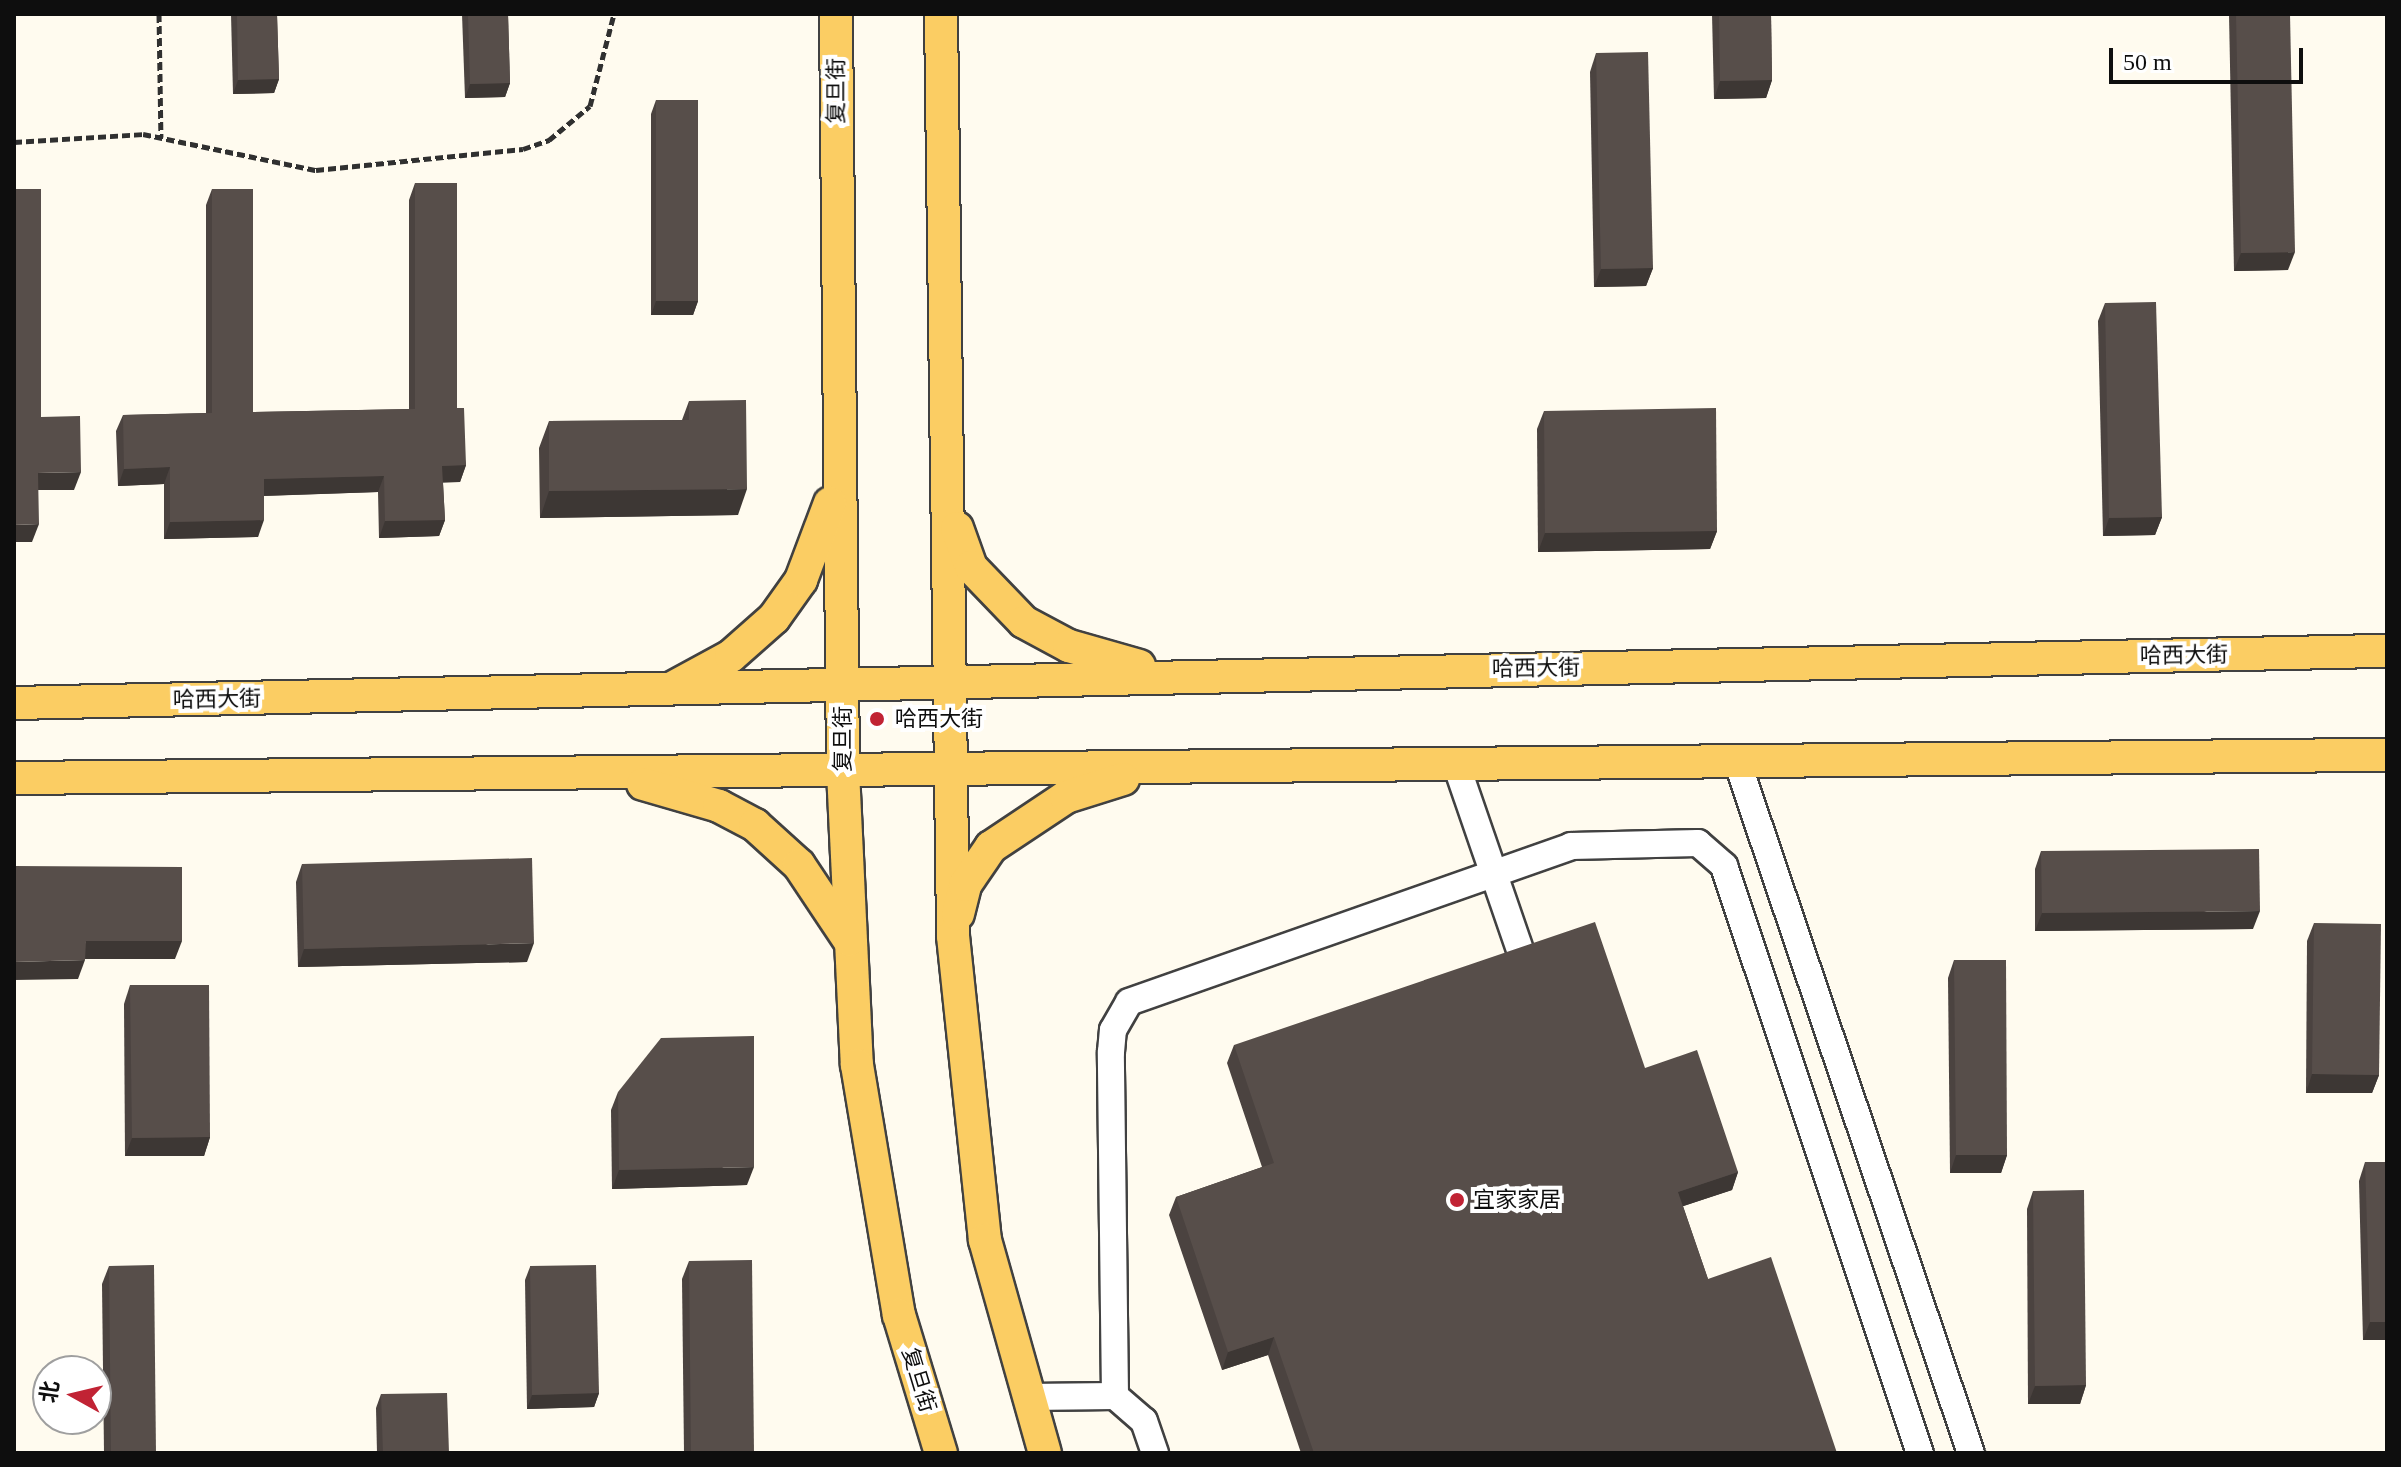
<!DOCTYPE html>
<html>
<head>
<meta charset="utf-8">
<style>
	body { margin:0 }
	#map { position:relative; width:2401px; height:1467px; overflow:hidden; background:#fffbef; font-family:"Times New Roman","Noto Sans SC",serif }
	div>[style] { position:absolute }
	.path>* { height:5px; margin-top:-2.5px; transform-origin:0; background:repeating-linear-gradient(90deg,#303030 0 8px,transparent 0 12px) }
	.roads { filter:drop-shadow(2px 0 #414141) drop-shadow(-2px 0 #414141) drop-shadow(0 2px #414141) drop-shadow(0 -2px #414141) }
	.minor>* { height:26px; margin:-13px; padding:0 13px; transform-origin:13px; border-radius:13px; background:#fff }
	.major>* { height:32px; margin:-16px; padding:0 16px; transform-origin:16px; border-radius:16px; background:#fbcd63 }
	.wall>* { inset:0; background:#4b4340 }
	.shaded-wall>* { inset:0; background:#3d3734 }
	.building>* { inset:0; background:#574e4a }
	.dots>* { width:22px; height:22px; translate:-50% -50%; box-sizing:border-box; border:4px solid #fff; border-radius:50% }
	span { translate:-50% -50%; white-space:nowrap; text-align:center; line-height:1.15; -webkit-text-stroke:8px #fff; paint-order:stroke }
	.street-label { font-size:22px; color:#0e0e0e }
	.poi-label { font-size:22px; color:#0e0e0e }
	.left { translate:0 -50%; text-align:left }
	.frame { position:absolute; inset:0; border:16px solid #0e0e0e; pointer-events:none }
	.north { position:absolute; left:32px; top:1355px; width:80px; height:80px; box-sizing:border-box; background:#fff; border:2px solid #9f9f9f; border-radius:50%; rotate:278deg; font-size:22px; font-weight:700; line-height:32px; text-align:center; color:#0e0e0e }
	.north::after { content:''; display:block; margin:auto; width:28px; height:36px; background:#c12334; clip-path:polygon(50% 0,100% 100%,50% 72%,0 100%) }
	.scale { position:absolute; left:2109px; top:48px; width:194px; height:36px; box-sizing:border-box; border:4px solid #0e0e0e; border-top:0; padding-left:10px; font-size:24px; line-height:28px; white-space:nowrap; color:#0e0e0e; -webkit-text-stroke:6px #fff; paint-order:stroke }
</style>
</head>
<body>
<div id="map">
	<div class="path">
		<i style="left:159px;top:14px;width:123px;rotate:89.1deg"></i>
		<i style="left:14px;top:142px;width:129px;rotate:-3.5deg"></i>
		<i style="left:143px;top:134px;width:177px;rotate:11.8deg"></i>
		<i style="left:316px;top:170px;width:208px;rotate:-5.8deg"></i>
		<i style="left:523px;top:149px;width:28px;rotate:-19deg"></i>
		<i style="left:549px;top:140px;width:53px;rotate:-39.7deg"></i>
		<i style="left:590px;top:106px;width:95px;rotate:-75.4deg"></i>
	</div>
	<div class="roads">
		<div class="minor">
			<i style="left:1737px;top:761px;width:730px;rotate:71.32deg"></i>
			<i style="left:1456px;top:764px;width:194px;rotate:71deg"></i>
			<i style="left:1115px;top:1396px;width:344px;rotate:-90.7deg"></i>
			<i style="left:1111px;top:1052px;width:22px;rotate:-85deg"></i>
			<i style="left:1113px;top:1030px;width:32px;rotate:-60deg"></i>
			<i style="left:1129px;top:1002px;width:469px;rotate:-19.4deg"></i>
			<i style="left:1571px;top:846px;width:127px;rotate:-1.4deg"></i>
			<i style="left:1698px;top:843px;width:35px;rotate:41deg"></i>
			<i style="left:1724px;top:866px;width:619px;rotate:71.54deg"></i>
			<i style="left:1028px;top:1397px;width:87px;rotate:-0.7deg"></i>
			<i style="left:1115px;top:1396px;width:38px;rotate:41deg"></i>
			<i style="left:1144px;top:1421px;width:34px;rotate:71deg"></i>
		</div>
		<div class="major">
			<i style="left:836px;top:14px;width:757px;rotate:89.47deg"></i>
			<i style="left:843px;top:771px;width:294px;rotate:87.3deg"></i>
			<i style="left:857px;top:1065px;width:254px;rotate:80.5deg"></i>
			<i style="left:899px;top:1315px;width:144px;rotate:73.1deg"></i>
			<i style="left:941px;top:14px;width:922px;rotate:89.25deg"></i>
			<i style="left:953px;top:936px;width:306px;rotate:84deg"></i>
			<i style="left:985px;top:1240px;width:221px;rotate:74.3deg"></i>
			<i style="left:957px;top:528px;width:41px;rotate:70.3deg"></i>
			<i style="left:971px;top:567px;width:76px;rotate:46.1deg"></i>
			<i style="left:1024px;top:622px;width:51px;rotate:28.1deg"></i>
			<i style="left:1069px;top:646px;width:73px;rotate:15.9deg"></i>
			<i style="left:672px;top:688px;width:67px;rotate:-28.5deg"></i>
			<i style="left:731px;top:656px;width:57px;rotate:-41.5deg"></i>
			<i style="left:774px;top:618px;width:47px;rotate:-54.6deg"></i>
			<i style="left:801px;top:580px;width:82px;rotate:-69.4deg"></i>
			<i style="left:14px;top:703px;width:2374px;rotate:-1.26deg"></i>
			<i style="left:14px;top:778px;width:2373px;rotate:-0.56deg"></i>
			<i style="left:643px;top:784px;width:79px;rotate:16.1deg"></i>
			<i style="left:719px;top:806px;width:41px;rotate:27.8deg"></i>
			<i style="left:755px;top:825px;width:59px;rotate:42.3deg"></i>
			<i style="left:799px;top:865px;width:90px;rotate:56.3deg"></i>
			<i style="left:958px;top:914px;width:30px;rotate:-76deg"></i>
			<i style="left:965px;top:885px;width:46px;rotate:-55.6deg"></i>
			<i style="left:991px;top:847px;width:90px;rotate:-33.7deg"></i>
			<i style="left:1066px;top:797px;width:60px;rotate:-17.5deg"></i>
		</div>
	</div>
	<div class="wall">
		<i style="clip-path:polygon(231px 14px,277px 14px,279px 79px,274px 93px,233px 94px)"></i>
		<i style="clip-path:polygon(462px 14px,508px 14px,510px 83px,505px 97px,465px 98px)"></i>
		<i style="clip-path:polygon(1712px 14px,1771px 14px,1772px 80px,1766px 98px,1714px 99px)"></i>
		<i style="clip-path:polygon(2229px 14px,2290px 14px,2288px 270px,2234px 271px)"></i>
		<i style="clip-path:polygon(1596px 53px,1653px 268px,1646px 286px,1594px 287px,1590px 72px)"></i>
		<i style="clip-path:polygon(656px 100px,698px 301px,693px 315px,651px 315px,651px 114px)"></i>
		<i style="clip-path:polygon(415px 183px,466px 465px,460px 482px,443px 482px,445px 520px,439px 536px,379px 538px,378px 492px,264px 496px,258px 537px,164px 539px,164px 484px,118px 486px,116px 431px,123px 415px,206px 413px,206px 205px,212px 189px,253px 412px,409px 409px,409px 200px)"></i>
		<i style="clip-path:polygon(2105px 303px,2162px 517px,2155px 535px,2103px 536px,2098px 321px)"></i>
		<i style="clip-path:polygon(689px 401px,738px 515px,540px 518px,539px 448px,549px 421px,682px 420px)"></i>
		<i style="clip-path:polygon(1544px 411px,1717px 531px,1710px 549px,1538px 552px,1537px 429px)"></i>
		<i style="clip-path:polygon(2041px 851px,2253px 929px,2035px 931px,2035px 869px)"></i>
		<i style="clip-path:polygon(302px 864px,527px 962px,298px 967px,296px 882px)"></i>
		<i style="clip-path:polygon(2314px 923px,2379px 1075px,2372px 1093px,2306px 1093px,2307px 941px)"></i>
		<i style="clip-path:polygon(1954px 960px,2007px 1155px,2001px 1173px,1950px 1173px,1948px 978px)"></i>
		<i style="clip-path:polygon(130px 985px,210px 1137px,204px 1156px,125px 1156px,124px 1004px)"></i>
		<i style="clip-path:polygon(1234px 1045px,1645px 1068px,1738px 1172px,1732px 1190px,1683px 1206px,1708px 1279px,1837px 1453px,1301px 1453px,1268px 1355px,1222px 1370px,1169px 1215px,1176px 1197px,1262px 1167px,1227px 1063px)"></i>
		<i style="clip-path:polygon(618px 1092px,747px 1185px,612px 1189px,611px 1110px)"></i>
		<i style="clip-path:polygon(2365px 1162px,2387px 1162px,2387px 1340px,2363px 1340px,2359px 1181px)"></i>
		<i style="clip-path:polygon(2033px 1191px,2086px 1385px,2080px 1404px,2028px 1404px,2027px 1209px)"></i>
		<i style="clip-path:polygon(689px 1261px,754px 1453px,684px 1453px,682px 1279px)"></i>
		<i style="clip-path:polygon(109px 1266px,156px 1453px,104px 1453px,102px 1284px)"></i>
		<i style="clip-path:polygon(530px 1267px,599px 1393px,594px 1407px,527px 1409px,525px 1280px)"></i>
		<i style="clip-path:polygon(381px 1394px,449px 1453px,377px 1453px,376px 1408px)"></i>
	</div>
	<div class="shaded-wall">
		<i style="clip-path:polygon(279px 79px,274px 93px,233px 94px,238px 80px)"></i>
		<i style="clip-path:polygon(1772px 80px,1766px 98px,1714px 99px,1720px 81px)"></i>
		<i style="clip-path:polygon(510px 83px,505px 97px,465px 98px,470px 84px)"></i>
		<i style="clip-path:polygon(2295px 252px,2288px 270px,2234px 271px,2241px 253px)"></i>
		<i style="clip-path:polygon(1653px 268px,1646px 286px,1594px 287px,1601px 269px)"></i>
		<i style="clip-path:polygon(656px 301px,698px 301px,693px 315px,651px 315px)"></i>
		<i style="clip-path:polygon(466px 465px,460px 482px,436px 483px,442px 466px)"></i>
		<i style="clip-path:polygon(170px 467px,164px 484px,118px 486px,124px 469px)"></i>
		<i style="clip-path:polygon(81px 472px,74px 490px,32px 490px,38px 473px)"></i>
		<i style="clip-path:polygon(384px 476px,378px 492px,258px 496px,264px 479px)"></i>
		<i style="clip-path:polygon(747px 489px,738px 515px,540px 518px,549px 491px)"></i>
		<i style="clip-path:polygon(2162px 517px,2155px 535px,2103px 536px,2109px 518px)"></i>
		<i style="clip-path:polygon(264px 520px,258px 537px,164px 539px,170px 522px)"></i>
		<i style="clip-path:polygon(445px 520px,439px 536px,379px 538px,385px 521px)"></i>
		<i style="clip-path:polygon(39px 524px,32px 542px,14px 542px,14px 525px)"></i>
		<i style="clip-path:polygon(1717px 531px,1710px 549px,1538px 552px,1545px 533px)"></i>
		<i style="clip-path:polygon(2260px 911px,2253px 929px,2035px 931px,2042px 913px)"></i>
		<i style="clip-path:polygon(86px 941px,182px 941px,175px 959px,79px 959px)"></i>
		<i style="clip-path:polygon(534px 943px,527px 962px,298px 967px,304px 949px)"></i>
		<i style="clip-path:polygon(85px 960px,78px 979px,14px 980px,14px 962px)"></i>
		<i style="clip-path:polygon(2312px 1074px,2379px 1075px,2372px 1093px,2306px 1093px)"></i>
		<i style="clip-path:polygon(210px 1137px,204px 1156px,125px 1156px,132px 1138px)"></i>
		<i style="clip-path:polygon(1956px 1155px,2007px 1155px,2001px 1173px,1950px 1173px)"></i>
		<i style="clip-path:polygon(754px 1167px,747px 1185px,612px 1189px,619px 1170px)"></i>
		<i style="clip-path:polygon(1738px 1172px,1732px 1190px,1672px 1210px,1678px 1192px)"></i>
		<i style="clip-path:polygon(2370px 1322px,2387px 1322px,2387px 1340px,2363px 1340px)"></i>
		<i style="clip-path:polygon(1274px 1337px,1268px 1355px,1222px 1370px,1228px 1352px)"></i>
		<i style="clip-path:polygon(2086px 1385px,2080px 1404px,2028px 1404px,2035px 1386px)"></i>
		<i style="clip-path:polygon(599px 1393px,594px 1407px,527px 1409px,532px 1395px)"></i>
	</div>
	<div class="building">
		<i style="clip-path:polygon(237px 14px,277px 14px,279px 79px,238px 80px)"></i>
		<i style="clip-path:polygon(468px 14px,508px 14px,510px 83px,470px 84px)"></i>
		<i style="clip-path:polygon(1719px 14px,1771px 14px,1772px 80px,1720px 81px)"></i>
		<i style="clip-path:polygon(2236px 14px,2290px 14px,2295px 252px,2241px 253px)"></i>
		<i style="clip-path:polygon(1648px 52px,1653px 268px,1601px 269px,1596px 53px)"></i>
		<i style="clip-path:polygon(656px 100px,698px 100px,698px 301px,656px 301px)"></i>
		<i style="clip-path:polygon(415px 183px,457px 183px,457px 408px,464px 408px,466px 465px,442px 466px,445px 520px,385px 521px,384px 476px,264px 479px,264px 520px,170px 522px,170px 467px,124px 469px,123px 415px,212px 413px,212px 189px,253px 189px,253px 412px,415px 409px)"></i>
		<i style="clip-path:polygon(14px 189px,41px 189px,41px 417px,80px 416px,81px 472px,38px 473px,39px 524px,14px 525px)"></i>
		<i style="clip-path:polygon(2156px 302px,2162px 517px,2109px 518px,2105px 303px)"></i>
		<i style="clip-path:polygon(746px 400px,747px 489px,549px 491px,549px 421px,689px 420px,689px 401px)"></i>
		<i style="clip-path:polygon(1716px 408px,1717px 531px,1545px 533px,1544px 411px)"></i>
		<i style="clip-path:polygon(2259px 849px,2260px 911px,2042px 913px,2041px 851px)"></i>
		<i style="clip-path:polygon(532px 858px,534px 943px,304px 949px,302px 864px)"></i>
		<i style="clip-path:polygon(14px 866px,182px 867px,182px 941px,86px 941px,85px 960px,14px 962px)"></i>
		<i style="clip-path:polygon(1595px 922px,1645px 1068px,1697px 1050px,1738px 1172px,1678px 1192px,1708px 1279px,1771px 1257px,1837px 1453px,1314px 1453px,1274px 1337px,1228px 1352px,1176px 1197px,1274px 1163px,1234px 1045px)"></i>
		<i style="clip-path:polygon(2314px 923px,2381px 924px,2379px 1075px,2312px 1074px)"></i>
		<i style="clip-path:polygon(1954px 960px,2006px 960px,2007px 1155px,1956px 1155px)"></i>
		<i style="clip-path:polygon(130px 985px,209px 985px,210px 1137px,132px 1138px)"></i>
		<i style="clip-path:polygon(754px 1036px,754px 1167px,619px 1170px,618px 1092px,661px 1038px)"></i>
		<i style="clip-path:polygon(2365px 1162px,2387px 1162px,2387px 1322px,2370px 1322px)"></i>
		<i style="clip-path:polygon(2084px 1190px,2086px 1385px,2035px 1386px,2033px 1191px)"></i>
		<i style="clip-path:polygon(752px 1260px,754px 1453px,691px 1453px,689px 1261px)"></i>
		<i style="clip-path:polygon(154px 1265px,156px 1453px,111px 1453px,109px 1266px)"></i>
		<i style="clip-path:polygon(596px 1265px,599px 1393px,532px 1395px,530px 1266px)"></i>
		<i style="clip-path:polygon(447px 1393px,449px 1453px,383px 1453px,381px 1394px)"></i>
	</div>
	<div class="dots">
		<i style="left:877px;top:719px;background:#c12334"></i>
		<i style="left:1457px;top:1200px;background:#c12334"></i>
	</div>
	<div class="street-label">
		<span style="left:836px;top:91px;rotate:-90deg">复旦街</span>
		<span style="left:2184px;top:655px;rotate:-1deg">哈西大街</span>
		<span style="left:1536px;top:668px;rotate:-1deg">哈西大街</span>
		<span style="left:217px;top:699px;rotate:-1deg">哈西大街</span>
		<span style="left:843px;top:739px;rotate:-90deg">复旦街</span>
		<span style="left:919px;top:1380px;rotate:73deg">复旦街</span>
	</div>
	<div class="poi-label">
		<span class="left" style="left:895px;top:719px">哈西大街</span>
		<span class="left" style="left:1473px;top:1200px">宜家家居</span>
	</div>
	<div class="frame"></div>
	<div class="north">北</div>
	<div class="scale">50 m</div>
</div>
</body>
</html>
